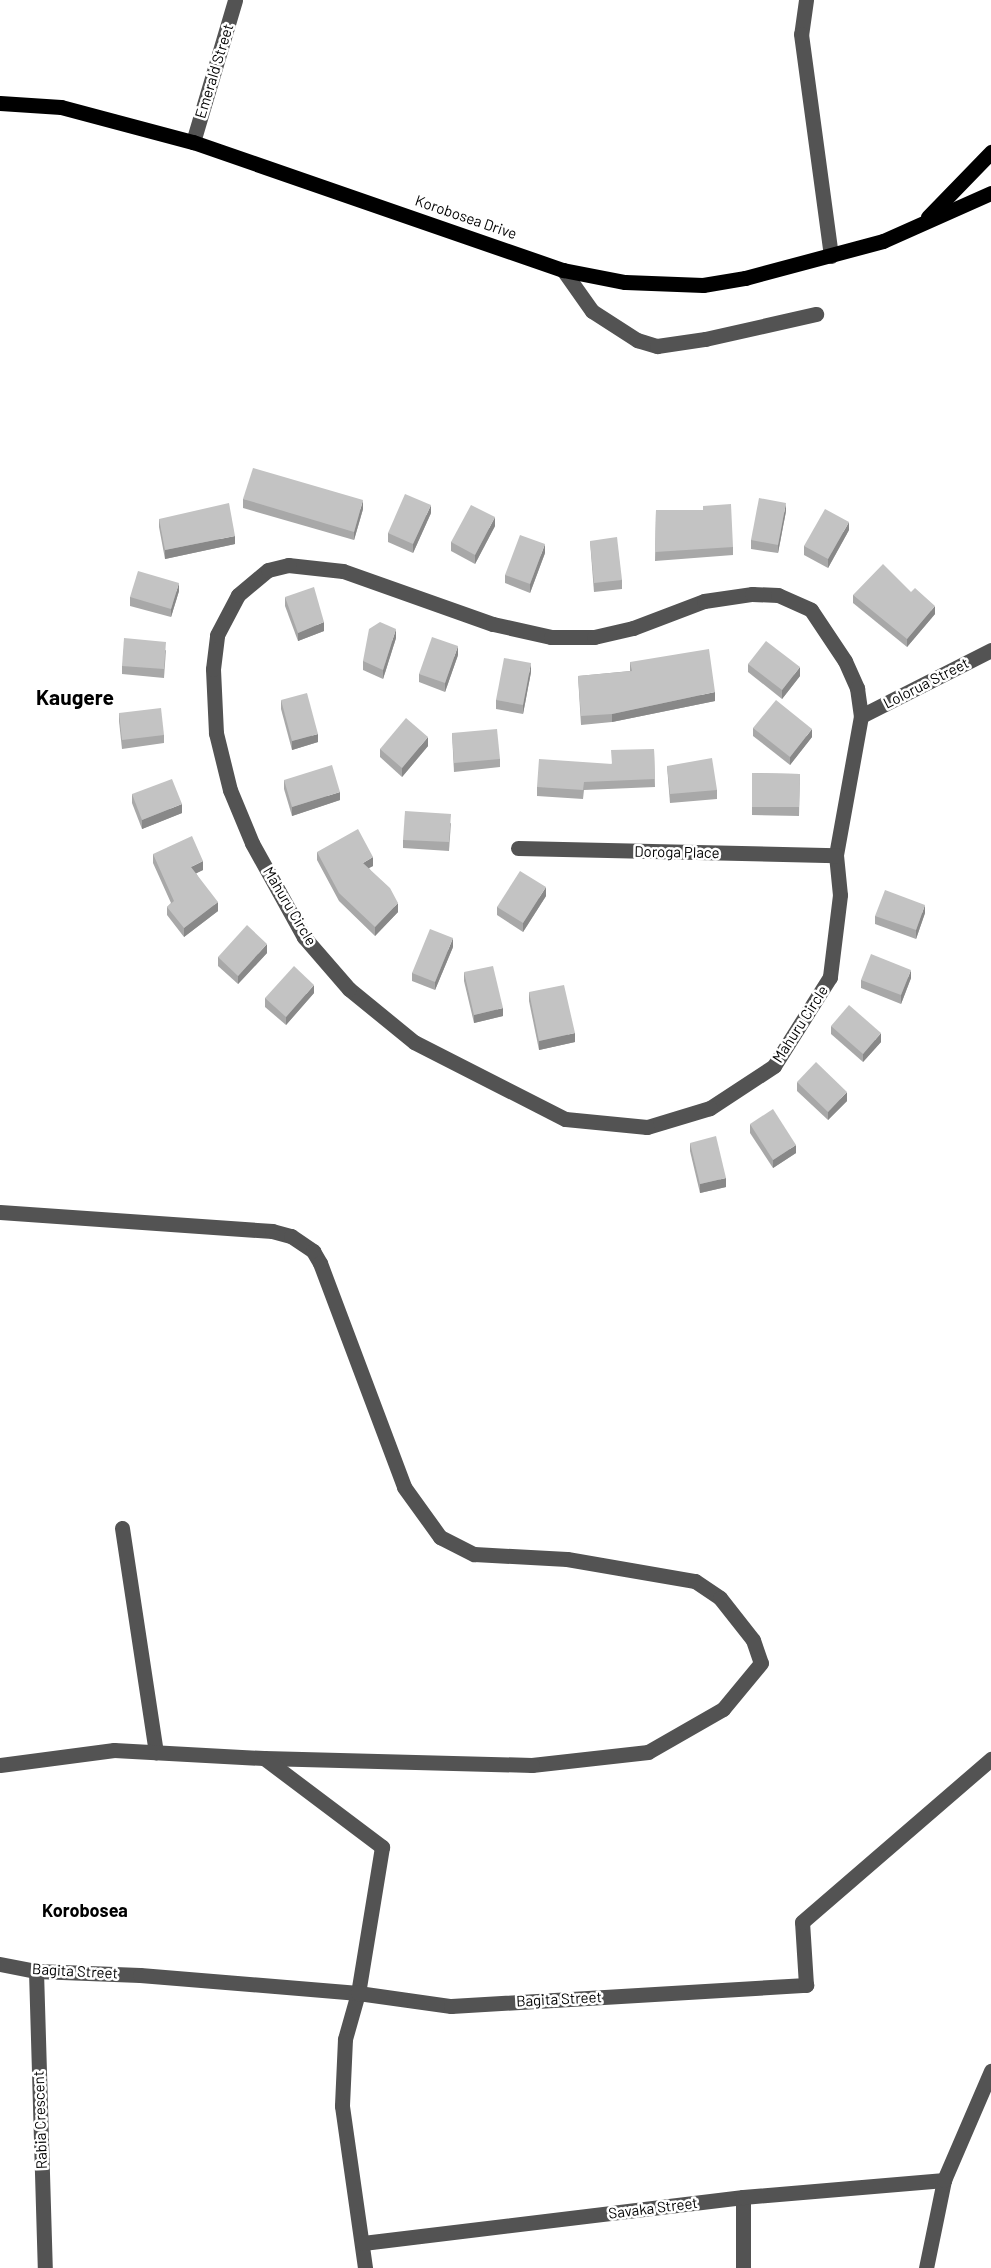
<!DOCTYPE html>
<html>
<head>
<meta charset="utf-8">
<style>
	body { margin:0 }
	#map { position:relative; width:991px; height:2268px; overflow:hidden; background:#fff; font-family:Barlow,sans-serif }
	div>[style] { position:absolute }
	.minor>* { height:15px; margin:-7.5px; padding:0 7.5px; transform-origin:7.5px; border-radius:7.5px; background:#535353 }
	.major>* { height:15px; margin:-7.5px; padding:0 7.5px; transform-origin:7.5px; border-radius:7.5px; background:#000 }
	.wall>* { inset:0; background:#a8a8a8 }
	.shaded-wall>* { inset:0; background:#888 }
	.building>* { inset:0; background:#c3c3c3 }
	span { translate:-50% -50%; white-space:nowrap; text-align:center; line-height:1.15; -webkit-text-stroke:5px #fff; paint-order:stroke }
	.street-label { font-size:15px; color:#000 }
	.quarter-label { font-size:18px; color:#000; font-weight:700 }
	.district-label { font-size:21px; color:#000; font-weight:700 }
</style>
</head>
<body>
<div id="map">
	<div class="minor">
		<i style="left:806px;top:0;width:34px;rotate:98deg"></i>
		<i style="left:801px;top:34px;width:224px;rotate:82.3deg"></i>
		<i style="left:193px;top:142px;width:148px;rotate:-73.5deg"></i>
		<i style="left:563px;top:270px;width:50px;rotate:54.7deg"></i>
		<i style="left:592px;top:311px;width:54px;rotate:32.8deg"></i>
		<i style="left:637px;top:340px;width:21px;rotate:17deg"></i>
		<i style="left:657px;top:346px;width:49px;rotate:-8.3deg"></i>
		<i style="left:705px;top:339px;width:114px;rotate:-12.7deg"></i>
		<i style="left:288px;top:565px;width:55px;rotate:6.2deg"></i>
		<i style="left:343px;top:571px;width:159px;rotate:19.5deg"></i>
		<i style="left:493px;top:624px;width:59px;rotate:12.6deg"></i>
		<i style="left:551px;top:637px;width:43px"></i>
		<i style="left:594px;top:637px;width:40px;rotate:-13deg"></i>
		<i style="left:633px;top:628px;width:76px;rotate:-20.8deg"></i>
		<i style="left:704px;top:601px;width:49px;rotate:-8.3deg"></i>
		<i style="left:752px;top:594px;width:26px;rotate:2deg"></i>
		<i style="left:778px;top:595px;width:36px;rotate:24deg"></i>
		<i style="left:811px;top:610px;width:61px;rotate:56.3deg"></i>
		<i style="left:845px;top:661px;width:30px;rotate:66deg"></i>
		<i style="left:857px;top:688px;width:28px;rotate:82deg"></i>
		<i style="left:861px;top:716px;width:141px;rotate:100.2deg"></i>
		<i style="left:836px;top:855px;width:40px;rotate:84.3deg"></i>
		<i style="left:840px;top:895px;width:83px;rotate:97deg"></i>
		<i style="left:830px;top:977px;width:105px;rotate:122.2deg"></i>
		<i style="left:774px;top:1066px;width:77px;rotate:146.7deg"></i>
		<i style="left:710px;top:1108px;width:66px;rotate:163.2deg"></i>
		<i style="left:647px;top:1127px;width:82px;rotate:-174.4deg"></i>
		<i style="left:565px;top:1119px;width:169px;rotate:-153deg"></i>
		<i style="left:414px;top:1042px;width:84px;rotate:-140.8deg"></i>
		<i style="left:349px;top:989px;width:69px;rotate:-130.9deg"></i>
		<i style="left:304px;top:937px;width:107px;rotate:-119deg"></i>
		<i style="left:252px;top:843px;width:57px;rotate:-112.5deg"></i>
		<i style="left:230px;top:790px;width:59px;rotate:-103.8deg"></i>
		<i style="left:216px;top:733px;width:64px;rotate:-92.7deg"></i>
		<i style="left:213px;top:669px;width:34px;rotate:-83deg"></i>
		<i style="left:217px;top:635px;width:45px;rotate:-62.3deg"></i>
		<i style="left:238px;top:595px;width:39px;rotate:-40deg"></i>
		<i style="left:268px;top:570px;width:21px;rotate:-14deg"></i>
		<i style="left:861px;top:716px;width:146px;rotate:-26.9deg"></i>
		<i style="left:518px;top:848px;width:318px;rotate:1.3deg"></i>
		<i style="left:0;top:1212px;width:273px;rotate:4deg"></i>
		<i style="left:272px;top:1231px;width:20px;rotate:15deg"></i>
		<i style="left:291px;top:1236px;width:27px;rotate:34deg"></i>
		<i style="left:313px;top:1251px;width:14px;rotate:60deg"></i>
		<i style="left:320px;top:1263px;width:239px;rotate:69.4deg"></i>
		<i style="left:404px;top:1487px;width:62px;rotate:54.2deg"></i>
		<i style="left:440px;top:1537px;width:38px;rotate:27deg"></i>
		<i style="left:474px;top:1554px;width:93px;rotate:3.1deg"></i>
		<i style="left:567px;top:1559px;width:130px;rotate:9.8deg"></i>
		<i style="left:695px;top:1581px;width:30px;rotate:34deg"></i>
		<i style="left:720px;top:1598px;width:53px;rotate:51.8deg"></i>
		<i style="left:753px;top:1640px;width:24px;rotate:71deg"></i>
		<i style="left:761px;top:1663px;width:60px;rotate:129.6deg"></i>
		<i style="left:723px;top:1709px;width:86px;rotate:150.2deg"></i>
		<i style="left:648px;top:1752px;width:117px;rotate:173.6deg"></i>
		<i style="left:532px;top:1765px;width:268px;rotate:-178.5deg"></i>
		<i style="left:122px;top:1528px;width:227px;rotate:81.4deg"></i>
		<i style="left:0;top:1765px;width:115px;rotate:-7.5deg"></i>
		<i style="left:114px;top:1750px;width:150px;rotate:3.1deg"></i>
		<i style="left:264px;top:1758px;width:148px;rotate:37deg"></i>
		<i style="left:382px;top:1847px;width:148px;rotate:99.3deg"></i>
		<i style="left:358px;top:1993px;width:48px;rotate:105.8deg"></i>
		<i style="left:345px;top:2039px;width:67px;rotate:92.6deg"></i>
		<i style="left:342px;top:2106px;width:164px;rotate:81.9deg"></i>
		<i style="left:0;top:1964px;width:37px;rotate:11deg"></i>
		<i style="left:36px;top:1971px;width:104px;rotate:2.2deg"></i>
		<i style="left:140px;top:1975px;width:219px;rotate:4.7deg"></i>
		<i style="left:358px;top:1993px;width:94px;rotate:8deg"></i>
		<i style="left:451px;top:2006px;width:356px;rotate:-3.4deg"></i>
		<i style="left:806px;top:1985px;width:63px;rotate:-93.6deg"></i>
		<i style="left:802px;top:1922px;width:250px;rotate:-40.8deg"></i>
		<i style="left:36px;top:1971px;width:297px;rotate:88.3deg"></i>
		<i style="left:743px;top:2197px;width:71px;rotate:90deg"></i>
		<i style="left:363px;top:2243px;width:383px;rotate:-6.9deg"></i>
		<i style="left:743px;top:2197px;width:202px;rotate:-4.8deg"></i>
		<i style="left:926px;top:2268px;width:90px;rotate:-78.4deg"></i>
		<i style="left:944px;top:2180px;width:119px;rotate:-66.7deg"></i>
	</div>
	<div class="major">
		<i style="left:0;top:103px;width:61px;rotate:3.8deg"></i>
		<i style="left:61px;top:107px;width:137px;rotate:14.9deg"></i>
		<i style="left:193px;top:142px;width:392px;rotate:19.1deg"></i>
		<i style="left:563px;top:270px;width:63px;rotate:11deg"></i>
		<i style="left:625px;top:282px;width:78px;rotate:2.2deg"></i>
		<i style="left:703px;top:285px;width:43px;rotate:-9.5deg"></i>
		<i style="left:745px;top:278px;width:143px;rotate:-15deg"></i>
		<i style="left:883px;top:241px;width:118px;rotate:-24deg"></i>
		<i style="left:928px;top:217px;width:91px;rotate:-45.9deg"></i>
	</div>
	<div class="wall">
		<i style="clip-path:polygon(243px 499px,363px 509px,354px 540px,243px 508px)"></i>
		<i style="clip-path:polygon(656px 510px,733px 547px,733px 555px,655px 561px)"></i>
		<i style="clip-path:polygon(786px 511px,778px 553px,751px 549px,751px 540px)"></i>
		<i style="clip-path:polygon(431px 513px,413px 553px,388px 542px,388px 533px)"></i>
		<i style="clip-path:polygon(159px 519px,235px 544px,165px 559px,159px 527px)"></i>
		<i style="clip-path:polygon(495px 526px,475px 564px,451px 551px,451px 542px)"></i>
		<i style="clip-path:polygon(849px 530px,828px 568px,804px 555px,804px 546px)"></i>
		<i style="clip-path:polygon(590px 541px,622px 580px,622px 589px,594px 592px)"></i>
		<i style="clip-path:polygon(545px 553px,530px 593px,505px 583px,505px 575px)"></i>
		<i style="clip-path:polygon(179px 591px,171px 617px,130px 606px,130px 597px)"></i>
		<i style="clip-path:polygon(911px 592px,935px 614px,907px 647px,853px 603px,853px 595px)"></i>
		<i style="clip-path:polygon(285px 597px,324px 631px,298px 641px,285px 606px)"></i>
		<i style="clip-path:polygon(396px 638px,383px 679px,363px 670px,363px 661px)"></i>
		<i style="clip-path:polygon(166px 650px,164px 678px,122px 674px,122px 666px)"></i>
		<i style="clip-path:polygon(458px 655px,445px 692px,419px 682px,419px 674px)"></i>
		<i style="clip-path:polygon(630px 662px,715px 701px,612px 722px,581px 725px,578px 676px,630px 671px)"></i>
		<i style="clip-path:polygon(748px 664px,800px 676px,782px 699px,748px 672px)"></i>
		<i style="clip-path:polygon(531px 672px,523px 714px,496px 709px,496px 700px)"></i>
		<i style="clip-path:polygon(281px 700px,318px 742px,292px 750px,281px 709px)"></i>
		<i style="clip-path:polygon(119px 713px,164px 735px,164px 743px,122px 749px,119px 721px)"></i>
		<i style="clip-path:polygon(753px 728px,812px 737px,790px 765px,753px 736px)"></i>
		<i style="clip-path:polygon(452px 733px,500px 759px,500px 767px,454px 772px)"></i>
		<i style="clip-path:polygon(428px 746px,402px 777px,380px 757px,380px 749px)"></i>
		<i style="clip-path:polygon(654px 749px,655px 787px,584px 790px,583px 799px,537px 796px,537px 787px,611px 764px)"></i>
		<i style="clip-path:polygon(667px 766px,717px 790px,717px 799px,670px 803px)"></i>
		<i style="clip-path:polygon(752px 773px,800px 774px,799px 816px,752px 815px)"></i>
		<i style="clip-path:polygon(284px 780px,340px 800px,292px 816px,284px 789px)"></i>
		<i style="clip-path:polygon(132px 794px,182px 813px,142px 829px,132px 803px)"></i>
		<i style="clip-path:polygon(451px 823px,449px 851px,403px 848px,403px 840px)"></i>
		<i style="clip-path:polygon(317px 852px,373px 866px,369px 868px,398px 912px,375px 936px,339px 901px,317px 860px)"></i>
		<i style="clip-path:polygon(153px 854px,203px 870px,196px 873px,218px 911px,184px 937px,167px 915px,167px 907px,171px 903px,153px 863px)"></i>
		<i style="clip-path:polygon(546px 896px,523px 932px,497px 915px,497px 907px)"></i>
		<i style="clip-path:polygon(925px 913px,916px 939px,875px 924px,875px 916px)"></i>
		<i style="clip-path:polygon(453px 947px,435px 990px,412px 981px,412px 973px)"></i>
		<i style="clip-path:polygon(267px 953px,238px 984px,218px 966px,218px 957px)"></i>
		<i style="clip-path:polygon(464px 972px,503px 1016px,474px 1023px,464px 981px)"></i>
		<i style="clip-path:polygon(911px 978px,901px 1004px,861px 988px,861px 980px)"></i>
		<i style="clip-path:polygon(529px 992px,575px 1042px,539px 1050px,529px 1001px)"></i>
		<i style="clip-path:polygon(314px 993px,286px 1025px,265px 1007px,265px 998px)"></i>
		<i style="clip-path:polygon(831px 1026px,881px 1042px,863px 1062px,831px 1034px)"></i>
		<i style="clip-path:polygon(797px 1082px,847px 1101px,828px 1120px,797px 1091px)"></i>
		<i style="clip-path:polygon(750px 1124px,796px 1153px,773px 1168px,750px 1133px)"></i>
		<i style="clip-path:polygon(690px 1143px,726px 1187px,700px 1193px,690px 1151px)"></i>
	</div>
	<div class="shaded-wall">
		<i style="clip-path:polygon(363px 500px,363px 509px,354px 540px,354px 532px)"></i>
		<i style="clip-path:polygon(786px 503px,786px 511px,778px 553px,778px 545px)"></i>
		<i style="clip-path:polygon(431px 505px,431px 513px,413px 553px,413px 544px)"></i>
		<i style="clip-path:polygon(495px 517px,495px 526px,475px 564px,475px 555px)"></i>
		<i style="clip-path:polygon(849px 522px,849px 530px,828px 568px,828px 559px)"></i>
		<i style="clip-path:polygon(235px 536px,235px 544px,165px 559px,165px 550px)"></i>
		<i style="clip-path:polygon(545px 544px,545px 553px,530px 593px,530px 584px)"></i>
		<i style="clip-path:polygon(179px 583px,179px 591px,171px 617px,171px 609px)"></i>
		<i style="clip-path:polygon(935px 606px,935px 614px,907px 647px,907px 639px)"></i>
		<i style="clip-path:polygon(324px 622px,324px 631px,298px 641px,298px 633px)"></i>
		<i style="clip-path:polygon(396px 629px,396px 638px,383px 679px,383px 670px)"></i>
		<i style="clip-path:polygon(458px 646px,458px 655px,445px 692px,445px 683px)"></i>
		<i style="clip-path:polygon(531px 663px,531px 672px,523px 714px,523px 705px)"></i>
		<i style="clip-path:polygon(800px 667px,800px 676px,782px 699px,782px 690px)"></i>
		<i style="clip-path:polygon(715px 692px,715px 701px,612px 722px,612px 714px)"></i>
		<i style="clip-path:polygon(812px 729px,812px 737px,790px 765px,790px 757px)"></i>
		<i style="clip-path:polygon(318px 734px,318px 742px,292px 750px,292px 741px)"></i>
		<i style="clip-path:polygon(428px 737px,428px 746px,402px 777px,402px 768px)"></i>
		<i style="clip-path:polygon(340px 792px,340px 800px,292px 816px,292px 807px)"></i>
		<i style="clip-path:polygon(182px 804px,182px 813px,142px 829px,142px 820px)"></i>
		<i style="clip-path:polygon(373px 857px,373px 866px,363px 871px,363px 863px)"></i>
		<i style="clip-path:polygon(203px 861px,203px 870px,191px 876px,191px 867px)"></i>
		<i style="clip-path:polygon(546px 887px,546px 896px,523px 932px,523px 923px)"></i>
		<i style="clip-path:polygon(218px 902px,218px 911px,184px 937px,184px 928px)"></i>
		<i style="clip-path:polygon(398px 903px,398px 912px,375px 936px,375px 927px)"></i>
		<i style="clip-path:polygon(925px 905px,925px 913px,916px 939px,916px 930px)"></i>
		<i style="clip-path:polygon(453px 938px,453px 947px,435px 990px,435px 982px)"></i>
		<i style="clip-path:polygon(267px 944px,267px 953px,238px 984px,238px 976px)"></i>
		<i style="clip-path:polygon(911px 970px,911px 978px,901px 1004px,901px 995px)"></i>
		<i style="clip-path:polygon(314px 985px,314px 993px,286px 1025px,286px 1017px)"></i>
		<i style="clip-path:polygon(503px 1008px,503px 1016px,474px 1023px,474px 1015px)"></i>
		<i style="clip-path:polygon(575px 1033px,575px 1042px,539px 1050px,539px 1041px)"></i>
		<i style="clip-path:polygon(881px 1033px,881px 1042px,863px 1062px,863px 1054px)"></i>
		<i style="clip-path:polygon(847px 1092px,847px 1101px,828px 1120px,828px 1112px)"></i>
		<i style="clip-path:polygon(796px 1145px,796px 1153px,773px 1168px,773px 1160px)"></i>
		<i style="clip-path:polygon(726px 1178px,726px 1187px,700px 1193px,700px 1184px)"></i>
	</div>
	<div class="building">
		<i style="clip-path:polygon(253px 468px,363px 500px,354px 532px,243px 499px)"></i>
		<i style="clip-path:polygon(405px 494px,431px 505px,413px 544px,388px 533px)"></i>
		<i style="clip-path:polygon(759px 498px,786px 503px,778px 545px,751px 540px)"></i>
		<i style="clip-path:polygon(229px 503px,235px 536px,165px 550px,159px 519px)"></i>
		<i style="clip-path:polygon(731px 504px,733px 547px,655px 552px,656px 510px,703px 510px,703px 506px)"></i>
		<i style="clip-path:polygon(471px 505px,495px 517px,475px 555px,451px 542px)"></i>
		<i style="clip-path:polygon(825px 509px,849px 522px,828px 559px,804px 546px)"></i>
		<i style="clip-path:polygon(520px 535px,545px 544px,530px 584px,505px 575px)"></i>
		<i style="clip-path:polygon(617px 537px,622px 580px,594px 583px,590px 541px)"></i>
		<i style="clip-path:polygon(883px 564px,911px 592px,915px 588px,935px 606px,907px 639px,853px 595px)"></i>
		<i style="clip-path:polygon(138px 571px,179px 583px,171px 609px,130px 597px)"></i>
		<i style="clip-path:polygon(314px 587px,324px 622px,298px 633px,285px 597px)"></i>
		<i style="clip-path:polygon(380px 622px,396px 629px,383px 670px,363px 661px,369px 629px)"></i>
		<i style="clip-path:polygon(432px 637px,458px 646px,445px 683px,419px 674px)"></i>
		<i style="clip-path:polygon(124px 638px,166px 642px,164px 669px,122px 666px)"></i>
		<i style="clip-path:polygon(766px 641px,800px 667px,782px 690px,748px 664px)"></i>
		<i style="clip-path:polygon(709px 649px,715px 692px,612px 714px,581px 716px,578px 676px,632px 671px,630px 662px)"></i>
		<i style="clip-path:polygon(504px 658px,531px 663px,523px 705px,496px 700px)"></i>
		<i style="clip-path:polygon(307px 693px,318px 734px,292px 741px,281px 700px)"></i>
		<i style="clip-path:polygon(776px 700px,812px 729px,790px 757px,753px 728px)"></i>
		<i style="clip-path:polygon(161px 708px,164px 735px,122px 740px,119px 713px)"></i>
		<i style="clip-path:polygon(406px 718px,428px 737px,402px 768px,380px 749px)"></i>
		<i style="clip-path:polygon(497px 729px,500px 759px,454px 763px,452px 733px)"></i>
		<i style="clip-path:polygon(654px 749px,655px 779px,584px 782px,583px 790px,537px 787px,539px 759px,612px 764px,611px 750px)"></i>
		<i style="clip-path:polygon(712px 758px,717px 790px,670px 794px,667px 766px)"></i>
		<i style="clip-path:polygon(332px 765px,340px 792px,292px 807px,284px 780px)"></i>
		<i style="clip-path:polygon(752px 773px,800px 774px,799px 807px,752px 807px)"></i>
		<i style="clip-path:polygon(172px 779px,182px 804px,142px 820px,132px 794px)"></i>
		<i style="clip-path:polygon(405px 811px,451px 814px,449px 842px,403px 840px)"></i>
		<i style="clip-path:polygon(358px 829px,373px 857px,363px 863px,390px 888px,398px 903px,375px 927px,339px 893px,317px 852px)"></i>
		<i style="clip-path:polygon(192px 836px,203px 861px,191px 867px,218px 902px,184px 928px,167px 907px,174px 901px,153px 854px)"></i>
		<i style="clip-path:polygon(520px 871px,546px 887px,523px 923px,497px 907px)"></i>
		<i style="clip-path:polygon(885px 890px,925px 905px,916px 930px,875px 916px)"></i>
		<i style="clip-path:polygon(247px 925px,267px 944px,238px 976px,218px 957px)"></i>
		<i style="clip-path:polygon(430px 929px,453px 938px,435px 982px,412px 973px)"></i>
		<i style="clip-path:polygon(871px 954px,911px 970px,901px 995px,861px 980px)"></i>
		<i style="clip-path:polygon(294px 966px,314px 985px,286px 1017px,265px 998px)"></i>
		<i style="clip-path:polygon(493px 966px,503px 1008px,474px 1015px,464px 972px)"></i>
		<i style="clip-path:polygon(564px 985px,575px 1033px,539px 1041px,529px 992px)"></i>
		<i style="clip-path:polygon(849px 1005px,881px 1033px,863px 1054px,831px 1026px)"></i>
		<i style="clip-path:polygon(816px 1062px,847px 1092px,828px 1112px,797px 1082px)"></i>
		<i style="clip-path:polygon(773px 1109px,796px 1145px,773px 1160px,750px 1124px)"></i>
		<i style="clip-path:polygon(716px 1136px,726px 1178px,700px 1184px,690px 1143px)"></i>
	</div>
	<div class="street-label">
		<span style="left:214px;top:71px;rotate:-73deg">Emerald Street</span>
		<span style="left:466px;top:217px;rotate:19deg">Korobosea Drive</span>
		<span style="left:926px;top:683px;rotate:-27deg">Lolorua Street</span>
		<span style="left:677px;top:852px;rotate:1deg">Doroga Place</span>
		<span style="left:290px;top:906px;rotate:59deg">Mahuru Circle</span>
		<span style="left:800px;top:1024px;rotate:-57deg">Mahuru Circle</span>
		<span style="left:75px;top:1971px;rotate:3deg">Bagita Street</span>
		<span style="left:559px;top:1999px;rotate:-3deg">Bagita Street</span>
		<span style="left:40px;top:2120px;rotate:-92deg">Rabia Crescent</span>
		<span style="left:653px;top:2208px;rotate:-7deg">Savaka Street</span>
	</div>
	<div class="quarter-label">
		<span style="left:85px;top:1910px">Korobosea</span>
	</div>
	<div class="district-label">
		<span style="left:75px;top:697px">Kaugere</span>
	</div>
</div>
</body>
</html>
